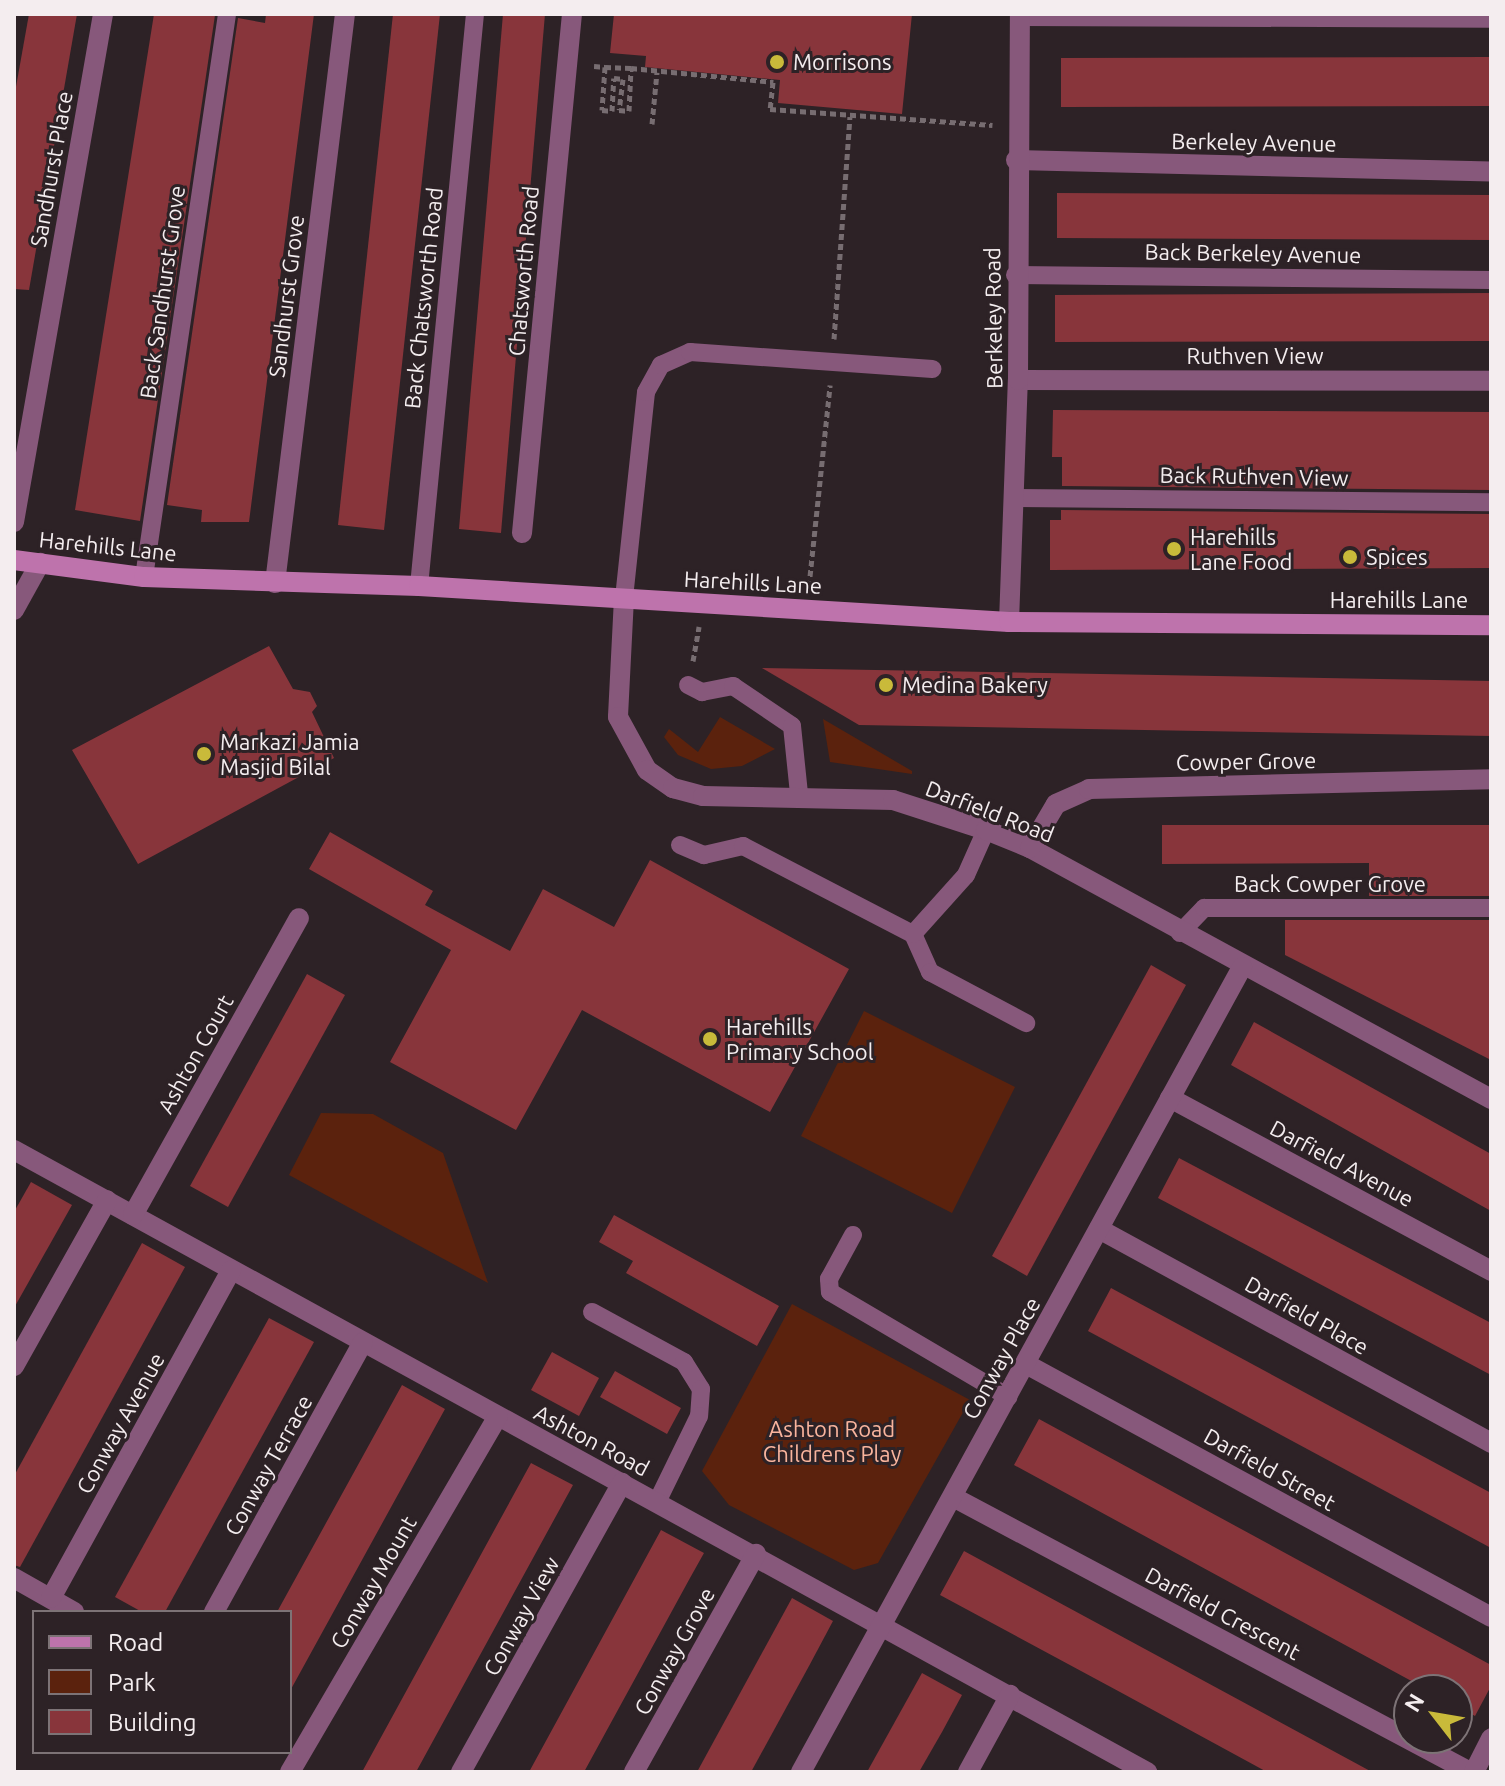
<!DOCTYPE html>
<html>
<head>
<meta charset="utf-8">
<style>
	body { margin:0 }
	#map { position:relative; width:1505px; height:1786px; overflow:hidden; background:#2d2226; font-family:Ubuntu,sans-serif }
	div>[style] { position:absolute }
	.green>* { inset:0; background:#5b220d }
	.building>* { inset:0; background:#88353b }
	.path>* { height:5px; margin-top:-2.5px; transform-origin:0; background:repeating-linear-gradient(90deg,#776d71 0 6px,transparent 0 10px) }
	.service>* { height:18px; margin:-9px; padding:0 9px; transform-origin:9px; border-radius:9px; background:#87587b }
	.minor>* { height:20px; margin:-10px; padding:0 10px; transform-origin:10px; border-radius:10px; background:#87587b }
	.secondary>* { height:20px; margin:-10px; padding:0 10px; transform-origin:10px; border-radius:10px; background:#be73ac }
	.dots>* { width:22px; height:22px; translate:-50% -50%; box-sizing:border-box; border:4px solid #2d2226; border-radius:50% }
	span { translate:-50% -50%; white-space:nowrap; text-align:center; line-height:1.15; -webkit-text-stroke:6px #2d2226; paint-order:stroke }
	.poi-label { font-size:22px; color:#f4edef }
	.left { translate:0 -50%; text-align:left }
	.street-label { font-size:22px; color:#f4edef }
	.park-label { font-size:22px; color:#f9b49d }
	.frame { position:absolute; inset:0; border:16px solid #f4edef; pointer-events:none }
	.legend { position:absolute; left:32px; top:1610px; width:260px; height:144px; box-sizing:border-box; background:#2d2226; border:2px solid #7d7376; margin:0; padding:10px 14px; list-style:none; font-size:24px; color:#f4edef }
	.legend li { display:flex; align-items:center; gap:16px; height:40px }
	.legend b { width:40px; border:2px solid #7d7376 }
	.north { position:absolute; left:1393px; top:1674px; width:80px; height:80px; box-sizing:border-box; background:#2d2226; border:2px solid #7d7376; border-radius:50%; rotate:301deg; font-size:22px; font-weight:700; line-height:32px; text-align:center; color:#f4edef }
	.north::after { content:''; display:block; margin:auto; width:28px; height:36px; background:#c9ba3a; clip-path:polygon(50% 0,100% 100%,50% 72%,0 100%) }
</style>
</head>
<body>
<div id="map">
	<div class="green">
		<i style="clip-path:polygon(720px 717px,775px 749px,742px 766px,711px 769px,678px 755px,664px 737px,669px 729px,698px 752px)"></i>
		<i style="clip-path:polygon(823px 719px,912px 771px,912px 774px,830px 762px)"></i>
		<i style="clip-path:polygon(864px 1011px,1015px 1087px,952px 1213px,801px 1136px)"></i>
		<i style="clip-path:polygon(321px 1113px,373px 1114px,443px 1153px,488px 1283px,289px 1175px)"></i>
		<i style="clip-path:polygon(792px 1304px,970px 1400px,878px 1563px,854px 1570px,729px 1505px,702px 1471px)"></i>
	</div>
	<div class="building">
		<i style="clip-path:polygon(29px 14px,77px 14px,29px 290px,14px 289px,14px 98px)"></i>
		<i style="clip-path:polygon(154px 14px,215px 15px,140px 521px,75px 510px)"></i>
		<i style="clip-path:polygon(266px 14px,314px 14px,293px 177px,249px 522px,201px 522px,202px 510px,167px 505px,238px 18px,265px 23px)"></i>
		<i style="clip-path:polygon(393px 14px,440px 14px,384px 530px,338px 525px)"></i>
		<i style="clip-path:polygon(503px 14px,545px 14px,501px 533px,459px 529px)"></i>
		<i style="clip-path:polygon(614px 14px,912px 14px,902px 114px,778px 103px,780px 80px,645px 67px,646px 56px,610px 53px)"></i>
		<i style="clip-path:polygon(1491px 57px,1491px 106px,1061px 107px,1061px 58px)"></i>
		<i style="clip-path:polygon(1057px 193px,1491px 195px,1491px 240px,1057px 238px)"></i>
		<i style="clip-path:polygon(1491px 293px,1491px 341px,1055px 342px,1055px 295px)"></i>
		<i style="clip-path:polygon(1053px 410px,1491px 412px,1491px 490px,1062px 486px,1062px 457px,1052px 457px)"></i>
		<i style="clip-path:polygon(1061px 510px,1491px 514px,1491px 568px,1050px 570px,1050px 520px,1061px 520px)"></i>
		<i style="clip-path:polygon(269px 646px,293px 689px,310px 692px,317px 706px,312px 712px,334px 758px,138px 864px,72px 750px)"></i>
		<i style="clip-path:polygon(762px 668px,1491px 681px,1491px 736px,859px 725px)"></i>
		<i style="clip-path:polygon(1162px 825px,1491px 825px,1491px 896px,1369px 896px,1369px 863px,1162px 864px)"></i>
		<i style="clip-path:polygon(330px 832px,433px 891px,425px 905px,510px 951px,543px 889px,614px 927px,650px 860px,849px 969px,770px 1112px,582px 1010px,516px 1130px,390px 1062px,451px 950px,309px 869px)"></i>
		<i style="clip-path:polygon(1285px 920px,1491px 920px,1491px 1060px,1285px 955px)"></i>
		<i style="clip-path:polygon(1151px 965px,1186px 985px,1027px 1276px,992px 1256px)"></i>
		<i style="clip-path:polygon(307px 974px,345px 995px,228px 1207px,190px 1186px)"></i>
		<i style="clip-path:polygon(1254px 1022px,1491px 1154px,1491px 1211px,1231px 1065px)"></i>
		<i style="clip-path:polygon(1179px 1158px,1491px 1323px,1491px 1375px,1158px 1198px)"></i>
		<i style="clip-path:polygon(31px 1182px,72px 1205px,14px 1308px,14px 1212px)"></i>
		<i style="clip-path:polygon(614px 1215px,779px 1306px,757px 1346px,626px 1273px,633px 1261px,599px 1242px)"></i>
		<i style="clip-path:polygon(142px 1243px,185px 1267px,20px 1567px,14px 1565px,14px 1476px)"></i>
		<i style="clip-path:polygon(1111px 1288px,1491px 1493px,1491px 1548px,1088px 1331px)"></i>
		<i style="clip-path:polygon(269px 1318px,314px 1342px,165px 1612px,142px 1612px,115px 1597px)"></i>
		<i style="clip-path:polygon(552px 1352px,599px 1378px,579px 1416px,531px 1390px)"></i>
		<i style="clip-path:polygon(615px 1371px,681px 1408px,667px 1434px,600px 1397px)"></i>
		<i style="clip-path:polygon(402px 1385px,445px 1409px,290px 1691px,290px 1612px,277px 1612px)"></i>
		<i style="clip-path:polygon(1039px 1419px,1491px 1665px,1491px 1686px,1475px 1716px,1457px 1706px,1457px 1690px,1428px 1690px,1014px 1465px)"></i>
		<i style="clip-path:polygon(531px 1463px,573px 1485px,544px 1538px,416px 1772px,362px 1772px)"></i>
		<i style="clip-path:polygon(661px 1530px,704px 1553px,690px 1578px,584px 1772px,529px 1772px)"></i>
		<i style="clip-path:polygon(964px 1551px,1193px 1675px,1372px 1772px,1267px 1772px,1120px 1692px,940px 1595px)"></i>
		<i style="clip-path:polygon(792px 1598px,833px 1621px,809px 1666px,751px 1772px,697px 1772px)"></i>
		<i style="clip-path:polygon(922px 1673px,962px 1695px,942px 1732px,919px 1772px,867px 1772px)"></i>
	</div>
	<div class="path">
		<i style="left:594px;top:66px;width:11px;rotate:5deg"></i>
		<i style="left:605px;top:67px;width:43px;rotate:94deg"></i>
		<i style="left:602px;top:110px;width:10px;rotate:6deg"></i>
		<i style="left:612px;top:111px;width:33px;rotate:-87deg"></i>
		<i style="left:614px;top:78px;width:9px;rotate:6deg"></i>
		<i style="left:623px;top:79px;width:31px;rotate:97deg"></i>
		<i style="left:619px;top:110px;width:10px;rotate:6deg"></i>
		<i style="left:629px;top:111px;width:43px;rotate:-87.3deg"></i>
		<i style="left:631px;top:68px;width:143px;rotate:5.6deg"></i>
		<i style="left:773px;top:82px;width:27px;rotate:96deg"></i>
		<i style="left:770px;top:109px;width:223px;rotate:4.1deg"></i>
		<i style="left:605px;top:67px;width:26px;rotate:2deg"></i>
		<i style="left:652px;top:124px;width:52px;rotate:-84.5deg"></i>
		<i style="left:834px;top:339px;width:223px;rotate:-85.9deg"></i>
		<i style="left:809px;top:586px;width:202px;rotate:-84deg"></i>
		<i style="left:693px;top:661px;width:35px;rotate:-80deg"></i>
	</div>
	<div class="service">
		<i style="left:1015px;top:275px;width:476px;rotate:0.6deg"></i>
		<i style="left:1016px;top:498px;width:475px;rotate:0.5deg"></i>
		<i style="left:144px;top:577px;width:569px;rotate:-81.61deg"></i>
		<i style="left:419px;top:586px;width:575px;rotate:-84.41deg"></i>
		<i style="left:624px;top:598px;width:207px;rotate:-83.9deg"></i>
		<i style="left:646px;top:392px;width:31px;rotate:-61deg"></i>
		<i style="left:661px;top:365px;width:32px;rotate:-24deg"></i>
		<i style="left:690px;top:352px;width:243px;rotate:4deg"></i>
		<i style="left:688px;top:685px;width:16px;rotate:27deg"></i>
		<i style="left:702px;top:692px;width:32px;rotate:-11deg"></i>
		<i style="left:733px;top:686px;width:71px;rotate:34.1deg"></i>
		<i style="left:792px;top:726px;width:68px;rotate:84.1deg"></i>
		<i style="left:680px;top:845px;width:26px;rotate:23deg"></i>
		<i style="left:704px;top:855px;width:40px;rotate:-13deg"></i>
		<i style="left:743px;top:846px;width:191px;rotate:27.4deg"></i>
		<i style="left:913px;top:934px;width:42px;rotate:65.9deg"></i>
		<i style="left:930px;top:972px;width:109px;rotate:28deg"></i>
		<i style="left:1180px;top:933px;width:35px;rotate:-46deg"></i>
		<i style="left:1204px;top:908px;width:287px"></i>
		<i style="left:913px;top:934px;width:79px;rotate:-48.1deg"></i>
		<i style="left:966px;top:875px;width:49px;rotate:-66deg"></i>
		<i style="left:853px;top:1235px;width:50px;rotate:118.6deg"></i>
		<i style="left:829px;top:1279px;width:13px;rotate:86deg"></i>
		<i style="left:830px;top:1292px;width:207px;rotate:30.5deg"></i>
		<i style="left:592px;top:1312px;width:105px;rotate:28.5deg"></i>
		<i style="left:684px;top:1362px;width:32px;rotate:58deg"></i>
		<i style="left:701px;top:1389px;width:27px;rotate:94deg"></i>
		<i style="left:699px;top:1416px;width:96px;rotate:116deg"></i>
	</div>
	<div class="minor">
		<i style="left:1020px;top:16px;width:471px;rotate:0.2deg"></i>
		<i style="left:1016px;top:160px;width:475px;rotate:1.4deg"></i>
		<i style="left:1018px;top:380px;width:473px;rotate:0.1deg"></i>
		<i style="left:14px;top:522px;width:516px;rotate:-80.06deg"></i>
		<i style="left:522px;top:533px;width:521px;rotate:-84.5deg"></i>
		<i style="left:275px;top:583px;width:573px;rotate:-82.99deg"></i>
		<i style="left:624px;top:598px;width:119px;rotate:92.9deg"></i>
		<i style="left:618px;top:717px;width:60px;rotate:61.3deg"></i>
		<i style="left:647px;top:770px;width:32px;rotate:35deg"></i>
		<i style="left:673px;top:788px;width:31px;rotate:15deg"></i>
		<i style="left:703px;top:796px;width:190px;rotate:1.2deg"></i>
		<i style="left:893px;top:800px;width:98px;rotate:17.9deg"></i>
		<i style="left:986px;top:830px;width:48px;rotate:22.2deg"></i>
		<i style="left:1030px;top:848px;width:525px;rotate:28.57deg"></i>
		<i style="left:14px;top:610px;width:54px;rotate:-61deg"></i>
		<i style="left:1009px;top:622px;width:242px;rotate:-87.9deg"></i>
		<i style="left:1018px;top:380px;width:366px;rotate:-89.7deg"></i>
		<i style="left:1030px;top:848px;width:51px;rotate:-59.4deg"></i>
		<i style="left:1056px;top:804px;width:36px;rotate:-24deg"></i>
		<i style="left:1089px;top:789px;width:402px;rotate:-1.4deg"></i>
		<i style="left:1170px;top:1098px;width:365px;rotate:28.3deg"></i>
		<i style="left:14px;top:1150px;width:1293px;rotate:28.77deg"></i>
		<i style="left:133px;top:1215px;width:340px;rotate:-60.8deg"></i>
		<i style="left:1099px;top:1229px;width:447px;rotate:28.6deg"></i>
		<i style="left:1026px;top:1364px;width:529px;rotate:28.55deg"></i>
		<i style="left:14px;top:1366px;width:190px;rotate:-60.7deg"></i>
		<i style="left:953px;top:1497px;width:586px;rotate:28.01deg"></i>
		<i style="left:14px;top:1578px;width:69px;rotate:29.5deg"></i>
		<i style="left:51px;top:1598px;width:374px;rotate:-61.2deg"></i>
		<i style="left:214px;top:1612px;width:308px;rotate:-61.1deg"></i>
		<i style="left:290px;top:1772px;width:412px;rotate:-59.7deg"></i>
		<i style="left:461px;top:1772px;width:331px;rotate:-60.9deg"></i>
		<i style="left:634px;top:1772px;width:250px;rotate:-60.8deg"></i>
		<i style="left:801px;top:1772px;width:918px;rotate:-61.28deg"></i>
		<i style="left:968px;top:1772px;width:88px;rotate:-61.4deg"></i>
		<i style="left:1474px;top:1772px;width:38px;rotate:-63deg"></i>
	</div>
	<div class="secondary">
		<i style="left:14px;top:560px;width:131px;rotate:7.5deg"></i>
		<i style="left:144px;top:577px;width:275px;rotate:1.9deg"></i>
		<i style="left:419px;top:586px;width:591px;rotate:3.49deg"></i>
		<i style="left:1009px;top:622px;width:482px;rotate:0.4deg"></i>
	</div>
	<div class="dots">
		<i style="left:777px;top:62px;background:#c9ba3a"></i>
		<i style="left:1174px;top:549px;background:#c9ba3a"></i>
		<i style="left:1350px;top:557px;background:#c9ba3a"></i>
		<i style="left:886px;top:685px;background:#c9ba3a"></i>
		<i style="left:204px;top:754px;background:#c9ba3a"></i>
		<i style="left:710px;top:1039px;background:#c9ba3a"></i>
	</div>
	<div class="poi-label">
		<span class="left" style="left:793px;top:62px">Morrisons</span>
		<span class="left" style="left:1190px;top:549px">Harehills<br>Lane Food</span>
		<span class="left" style="left:1366px;top:557px">Spices</span>
		<span class="left" style="left:902px;top:685px">Medina Bakery</span>
		<span class="left" style="left:220px;top:754px">Markazi Jamia<br>Masjid Bilal</span>
		<span class="left" style="left:726px;top:1039px">Harehills<br>Primary School</span>
	</div>
	<div class="street-label">
		<span style="left:1254px;top:142px;rotate:1deg">Berkeley Avenue</span>
		<span style="left:51px;top:169px;rotate:-80deg">Sandhurst Place</span>
		<span style="left:1253px;top:253px;rotate:1deg">Back Berkeley Avenue</span>
		<span style="left:523px;top:271px;rotate:-85deg">Chatsworth Road</span>
		<span style="left:162px;top:292px;rotate:-82deg">Back Sandhurst Grove</span>
		<span style="left:286px;top:296px;rotate:-83deg">Sandhurst Grove</span>
		<span style="left:423px;top:298px;rotate:-84deg">Back Chatsworth Road</span>
		<span style="left:993px;top:318px;rotate:-91deg">Berkeley Road</span>
		<span style="left:1255px;top:356px">Ruthven View</span>
		<span style="left:1254px;top:476px;rotate:1deg">Back Ruthven View</span>
		<span style="left:108px;top:546px;rotate:6deg">Harehills Lane</span>
		<span style="left:753px;top:582px;rotate:3deg">Harehills Lane</span>
		<span style="left:1399px;top:600px">Harehills Lane</span>
		<span style="left:1246px;top:761px;rotate:-1deg">Cowper Grove</span>
		<span style="left:990px;top:811px;rotate:21deg">Darfield Road</span>
		<span style="left:1330px;top:884px">Back Cowper Grove</span>
		<span style="left:195px;top:1054px;rotate:-61deg">Ashton Court</span>
		<span style="left:1342px;top:1163px;rotate:28deg">Darfield Avenue</span>
		<span style="left:1307px;top:1315px;rotate:29deg">Darfield Place</span>
		<span style="left:1001px;top:1358px;rotate:-61deg">Conway Place</span>
		<span style="left:120px;top:1423px;rotate:-61deg">Conway Avenue</span>
		<span style="left:592px;top:1440px;rotate:28deg">Ashton Road</span>
		<span style="left:268px;top:1465px;rotate:-61deg">Conway Terrace</span>
		<span style="left:1270px;top:1469px;rotate:29deg">Darfield Street</span>
		<span style="left:373px;top:1582px;rotate:-60deg">Conway Mount</span>
		<span style="left:1223px;top:1613px;rotate:28deg">Darfield Crescent</span>
		<span style="left:521px;top:1616px;rotate:-61deg">Conway View</span>
		<span style="left:674px;top:1651px;rotate:-61deg">Conway Grove</span>
	</div>
	<div class="park-label">
		<span style="left:832px;top:1441px">Ashton Road<br>Childrens Play</span>
	</div>
	<div class="frame"></div>
	<ul class="legend">
	<li><b style="height:10px;background:#be73ac"></b>Road</li>
	<li><b style="height:22px;background:#5b220d"></b>Park</li>
	<li><b style="height:22px;background:#88353b"></b>Building</li>
	</ul>
	<div class="north">N</div>
</div>
</body>
</html>
